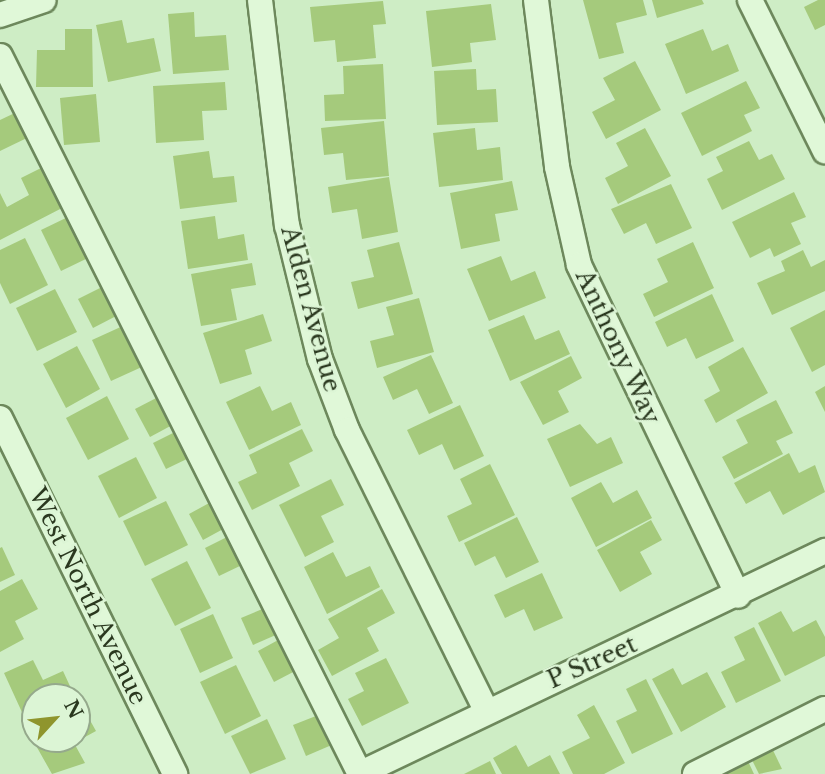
<!DOCTYPE html>
<html>
<head>
<meta charset="utf-8">
<style>
	body { margin:0 }
	#map { position:relative; width:825px; height:774px; overflow:hidden; background:#ceedc5; font-family:"Libre Baskerville",serif }
	div>[style] { position:absolute }
	.building>* { inset:0; background:#a5ca7c }
	.roads { filter:drop-shadow(2px 0 #6d885c) drop-shadow(-2px 0 #6d885c) drop-shadow(0 2px #6d885c) drop-shadow(0 -2px #6d885c) }
	.minor>* { height:24px; margin:-12px; padding:0 12px; transform-origin:12px; border-radius:12px; background:#e0f8d8 }
	span { translate:-50% -50%; white-space:nowrap; text-align:center; line-height:1.15; -webkit-text-stroke:5px #dcf5d5; paint-order:stroke }
	.street-label { font-size:24px; color:#2a381f }
	.north { position:absolute; left:21px; top:683px; width:70px; height:70px; box-sizing:border-box; background:#dcf5d5; border:2px solid #95a98c; border-radius:50%; rotate:63deg; font-size:19px; font-weight:700; line-height:28px; text-align:center; color:#2a381f }
	.north::after { content:''; display:block; margin:auto; width:24px; height:32px; background:#8f952d; clip-path:polygon(50% 0,100% 100%,50% 72%,0 100%) }
</style>
</head>
<body>
<div id="map">
	<div class="building">
		<i style="clip-path:polygon(583px 0,643px 0,647px 15px,616px 23px,624px 53px,599px 59px)"></i>
		<i style="clip-path:polygon(652px 0,702px 0,704px 4px,657px 18px)"></i>
		<i style="clip-path:polygon(818px 0,825px 0,825px 25px,815px 30px,804px 7px)"></i>
		<i style="clip-path:polygon(383px 1px,386px 24px,373px 25px,376px 58px,337px 62px,335px 40px,314px 42px,310px 7px)"></i>
		<i style="clip-path:polygon(491px 4px,496px 40px,470px 43px,472px 62px,432px 67px,426px 11px)"></i>
		<i style="clip-path:polygon(194px 12px,195px 37px,226px 35px,229px 70px,173px 74px,168px 14px)"></i>
		<i style="clip-path:polygon(122px 20px,127px 43px,154px 38px,161px 71px,108px 82px,96px 25px)"></i>
		<i style="clip-path:polygon(65px 29px,92px 29px,93px 87px,36px 87px,37px 50px,65px 50px)"></i>
		<i style="clip-path:polygon(703px 29px,712px 51px,728px 44px,739px 71px,686px 94px,665px 44px)"></i>
		<i style="clip-path:polygon(635px 61px,661px 110px,606px 139px,592px 112px,615px 100px,603px 78px)"></i>
		<i style="clip-path:polygon(383px 64px,386px 119px,325px 121px,324px 95px,344px 94px,343px 66px)"></i>
		<i style="clip-path:polygon(476px 69px,477px 90px,496px 89px,498px 122px,437px 125px,434px 71px)"></i>
		<i style="clip-path:polygon(746px 81px,760px 108px,744px 115px,752px 131px,702px 156px,681px 113px)"></i>
		<i style="clip-path:polygon(225px 82px,227px 110px,202px 111px,204px 140px,156px 143px,153px 86px)"></i>
		<i style="clip-path:polygon(96px 94px,100px 142px,64px 145px,60px 98px)"></i>
		<i style="clip-path:polygon(19px 111px,31px 136px,0 151px,0 120px)"></i>
		<i style="clip-path:polygon(384px 121px,389px 176px,346px 180px,343px 153px,324px 155px,321px 128px)"></i>
		<i style="clip-path:polygon(475px 128px,477px 150px,500px 147px,503px 180px,439px 187px,433px 133px)"></i>
		<i style="clip-path:polygon(645px 128px,671px 176px,618px 204px,605px 178px,628px 166px,616px 143px)"></i>
		<i style="clip-path:polygon(749px 141px,759px 160px,772px 154px,785px 179px,722px 210px,707px 179px,723px 171px,716px 157px)"></i>
		<i style="clip-path:polygon(209px 151px,213px 178px,234px 176px,237px 202px,180px 209px,173px 156px)"></i>
		<i style="clip-path:polygon(43px 167px,64px 207px,0 240px,0 193px,7px 207px,29px 195px,21px 178px)"></i>
		<i style="clip-path:polygon(389px 177px,398px 232px,362px 239px,357px 209px,332px 213px,328px 187px)"></i>
		<i style="clip-path:polygon(512px 181px,518px 210px,495px 214px,500px 241px,461px 249px,450px 193px)"></i>
		<i style="clip-path:polygon(671px 184px,692px 228px,656px 244px,646px 223px,624px 234px,611px 209px)"></i>
		<i style="clip-path:polygon(794px 192px,806px 217px,791px 223px,801px 244px,774px 257px,770px 248px,750px 258px,732px 222px)"></i>
		<i style="clip-path:polygon(70px 216px,90px 257px,61px 271px,41px 230px)"></i>
		<i style="clip-path:polygon(215px 216px,218px 239px,244px 234px,248px 260px,188px 269px,181px 221px)"></i>
		<i style="clip-path:polygon(25px 238px,48px 285px,10px 304px,0 283px,0 250px)"></i>
		<i style="clip-path:polygon(399px 242px,413px 294px,358px 309px,351px 282px,374px 277px,367px 250px)"></i>
		<i style="clip-path:polygon(693px 242px,714px 288px,654px 317px,643px 294px,668px 282px,657px 259px)"></i>
		<i style="clip-path:polygon(803px 250px,811px 267px,825px 260px,825px 291px,772px 315px,757px 283px,785px 271px,781px 261px)"></i>
		<i style="clip-path:polygon(501px 256px,511px 281px,535px 271px,546px 298px,489px 321px,467px 269px)"></i>
		<i style="clip-path:polygon(252px 263px,256px 285px,231px 289px,237px 320px,201px 326px,191px 274px)"></i>
		<i style="clip-path:polygon(108px 284px,122px 313px,93px 328px,78px 299px)"></i>
		<i style="clip-path:polygon(55px 289px,77px 332px,37px 351px,16px 308px)"></i>
		<i style="clip-path:polygon(712px 294px,734px 341px,696px 359px,686px 338px,667px 347px,655px 322px)"></i>
		<i style="clip-path:polygon(419px 298px,434px 352px,377px 368px,370px 341px,394px 335px,386px 307px)"></i>
		<i style="clip-path:polygon(825px 310px,825px 365px,812px 372px,790px 328px)"></i>
		<i style="clip-path:polygon(263px 314px,272px 341px,245px 350px,252px 374px,220px 384px,203px 333px)"></i>
		<i style="clip-path:polygon(524px 315px,535px 340px,559px 330px,570px 354px,510px 381px,488px 330px)"></i>
		<i style="clip-path:polygon(125px 325px,144px 366px,111px 381px,92px 340px)"></i>
		<i style="clip-path:polygon(77px 346px,100px 389px,66px 408px,43px 364px)"></i>
		<i style="clip-path:polygon(743px 347px,768px 393px,716px 423px,704px 400px,720px 391px,708px 367px)"></i>
		<i style="clip-path:polygon(431px 355px,453px 403px,429px 414px,417px 389px,393px 400px,383px 377px)"></i>
		<i style="clip-path:polygon(571px 356px,582px 378px,558px 391px,569px 412px,543px 425px,520px 382px)"></i>
		<i style="clip-path:polygon(260px 386px,272px 411px,291px 402px,301px 425px,249px 450px,226px 402px)"></i>
		<i style="clip-path:polygon(825px 386px,825px 412px,815px 392px)"></i>
		<i style="clip-path:polygon(162px 395px,176px 423px,150px 437px,135px 409px)"></i>
		<i style="clip-path:polygon(107px 396px,129px 439px,88px 460px,66px 418px)"></i>
		<i style="clip-path:polygon(776px 400px,793px 433px,776px 441px,783px 454px,734px 479px,722px 457px,748px 443px,736px 420px)"></i>
		<i style="clip-path:polygon(460px 405px,484px 456px,454px 470px,442px 444px,419px 455px,407px 430px)"></i>
		<i style="clip-path:polygon(580px 424px,597px 444px,611px 437px,623px 463px,570px 487px,547px 439px)"></i>
		<i style="clip-path:polygon(302px 429px,313px 451px,289px 463px,300px 486px,252px 510px,238px 482px,257px 473px,249px 455px)"></i>
		<i style="clip-path:polygon(179px 430px,191px 457px,166px 469px,153px 443px)"></i>
		<i style="clip-path:polygon(789px 453px,799px 473px,815px 465px,825px 492px,783px 515px,770px 491px,746px 504px,734px 483px)"></i>
		<i style="clip-path:polygon(136px 457px,157px 498px,119px 518px,98px 476px)"></i>
		<i style="clip-path:polygon(490px 464px,515px 515px,459px 542px,447px 516px,472px 504px,460px 479px)"></i>
		<i style="clip-path:polygon(331px 479px,344px 505px,321px 516px,334px 542px,305px 557px,279px 505px)"></i>
		<i style="clip-path:polygon(601px 482px,613px 503px,637px 490px,652px 518px,596px 547px,571px 498px)"></i>
		<i style="clip-path:polygon(166px 501px,188px 545px,145px 566px,123px 521px)"></i>
		<i style="clip-path:polygon(211px 502px,225px 528px,203px 540px,189px 514px)"></i>
		<i style="clip-path:polygon(517px 517px,539px 562px,506px 578px,495px 556px,475px 566px,464px 543px)"></i>
		<i style="clip-path:polygon(651px 520px,662px 540px,640px 552px,652px 574px,620px 592px,597px 550px)"></i>
		<i style="clip-path:polygon(229px 536px,244px 564px,219px 576px,205px 548px)"></i>
		<i style="clip-path:polygon(2px 547px,15px 575px,0 582px,0 548px)"></i>
		<i style="clip-path:polygon(333px 552px,346px 577px,370px 566px,380px 587px,327px 614px,304px 567px)"></i>
		<i style="clip-path:polygon(187px 561px,211px 608px,175px 626px,151px 579px)"></i>
		<i style="clip-path:polygon(542px 573px,563px 618px,534px 631px,524px 609px,505px 618px,494px 595px)"></i>
		<i style="clip-path:polygon(22px 579px,38px 609px,15px 621px,24px 639px,0 652px,0 591px)"></i>
		<i style="clip-path:polygon(382px 589px,395px 613px,367px 628px,379px 651px,332px 676px,318px 650px,339px 638px,328px 619px)"></i>
		<i style="clip-path:polygon(267px 607px,278px 634px,253px 645px,241px 618px)"></i>
		<i style="clip-path:polygon(781px 611px,793px 632px,816px 620px,825px 637px,825px 656px,785px 676px,758px 623px)"></i>
		<i style="clip-path:polygon(213px 614px,233px 658px,200px 673px,180px 629px)"></i>
		<i style="clip-path:polygon(754px 627px,781px 681px,736px 703px,721px 672px,745px 660px,734px 637px)"></i>
		<i style="clip-path:polygon(280px 639px,297px 670px,274px 682px,258px 651px)"></i>
		<i style="clip-path:polygon(386px 658px,409px 703px,362px 726px,348px 699px,364px 691px,355px 673px)"></i>
		<i style="clip-path:polygon(33px 660px,43px 680px,63px 671px,75px 697px,35px 697px,35px 717px,26px 721px,4px 673px)"></i>
		<i style="clip-path:polygon(236px 665px,261px 716px,225px 734px,200px 682px)"></i>
		<i style="clip-path:polygon(673px 668px,682px 685px,707px 672px,726px 707px,681px 732px,652px 679px)"></i>
		<i style="clip-path:polygon(646px 679px,673px 734px,632px 754px,616px 721px,637px 711px,626px 689px)"></i>
		<i style="clip-path:polygon(594px 705px,625px 763px,604px 774px,573px 774px,562px 752px,590px 738px,577px 715px)"></i>
		<i style="clip-path:polygon(82px 706px,96px 731px,74px 743px,85px 763px,52px 774px,30px 735px,77px 739px)"></i>
		<i style="clip-path:polygon(321px 714px,334px 744px,306px 756px,293px 725px)"></i>
		<i style="clip-path:polygon(267px 719px,286px 759px,250px 774px,231px 736px)"></i>
		<i style="clip-path:polygon(770px 744px,782px 769px,759px 774px,749px 754px)"></i>
		<i style="clip-path:polygon(516px 745px,528px 767px,550px 755px,560px 774px,502px 774px,493px 758px)"></i>
		<i style="clip-path:polygon(747px 759px,754px 774px,725px 774px,723px 770px)"></i>
		<i style="clip-path:polygon(490px 761px,496px 774px,464px 774px)"></i>
	</div>
	<div class="roads">
		<div class="minor">
			<i style="left:260px;top:0;width:227px;rotate:83.2deg"></i>
			<i style="left:287px;top:225px;width:138px;rotate:76.2deg"></i>
			<i style="left:320px;top:359px;width:76px;rotate:69.2deg"></i>
			<i style="left:347px;top:430px;width:313px;rotate:63.6deg"></i>
			<i style="left:536px;top:0;width:168px;rotate:82.8deg"></i>
			<i style="left:557px;top:167px;width:100px;rotate:77.3deg"></i>
			<i style="left:579px;top:265px;width:367px;rotate:64.3deg"></i>
			<i style="left:750px;top:0;width:169px;rotate:63.6deg"></i>
			<i style="left:0;top:15px;width:46px;rotate:-18.8deg"></i>
			<i style="left:0;top:56px;width:803px;rotate:63.37deg"></i>
			<i style="left:0;top:418px;width:397px;rotate:63.8deg"></i>
			<i style="left:359px;top:774px;width:517px;rotate:-25.57deg"></i>
			<i style="left:695px;top:774px;width:145px;rotate:-26.6deg"></i>
		</div>
	</div>
	<div class="street-label">
		<span style="left:311px;top:309px;rotate:75deg">Alden Avenue</span>
		<span style="left:618px;top:347px;rotate:65deg">Anthony Way</span>
		<span style="left:88px;top:596px;rotate:64deg">West North Avenue</span>
		<span style="left:592px;top:662px;rotate:-24deg">P Street</span>
	</div>
	<div class="north">N</div>
</div>
</body>
</html>
